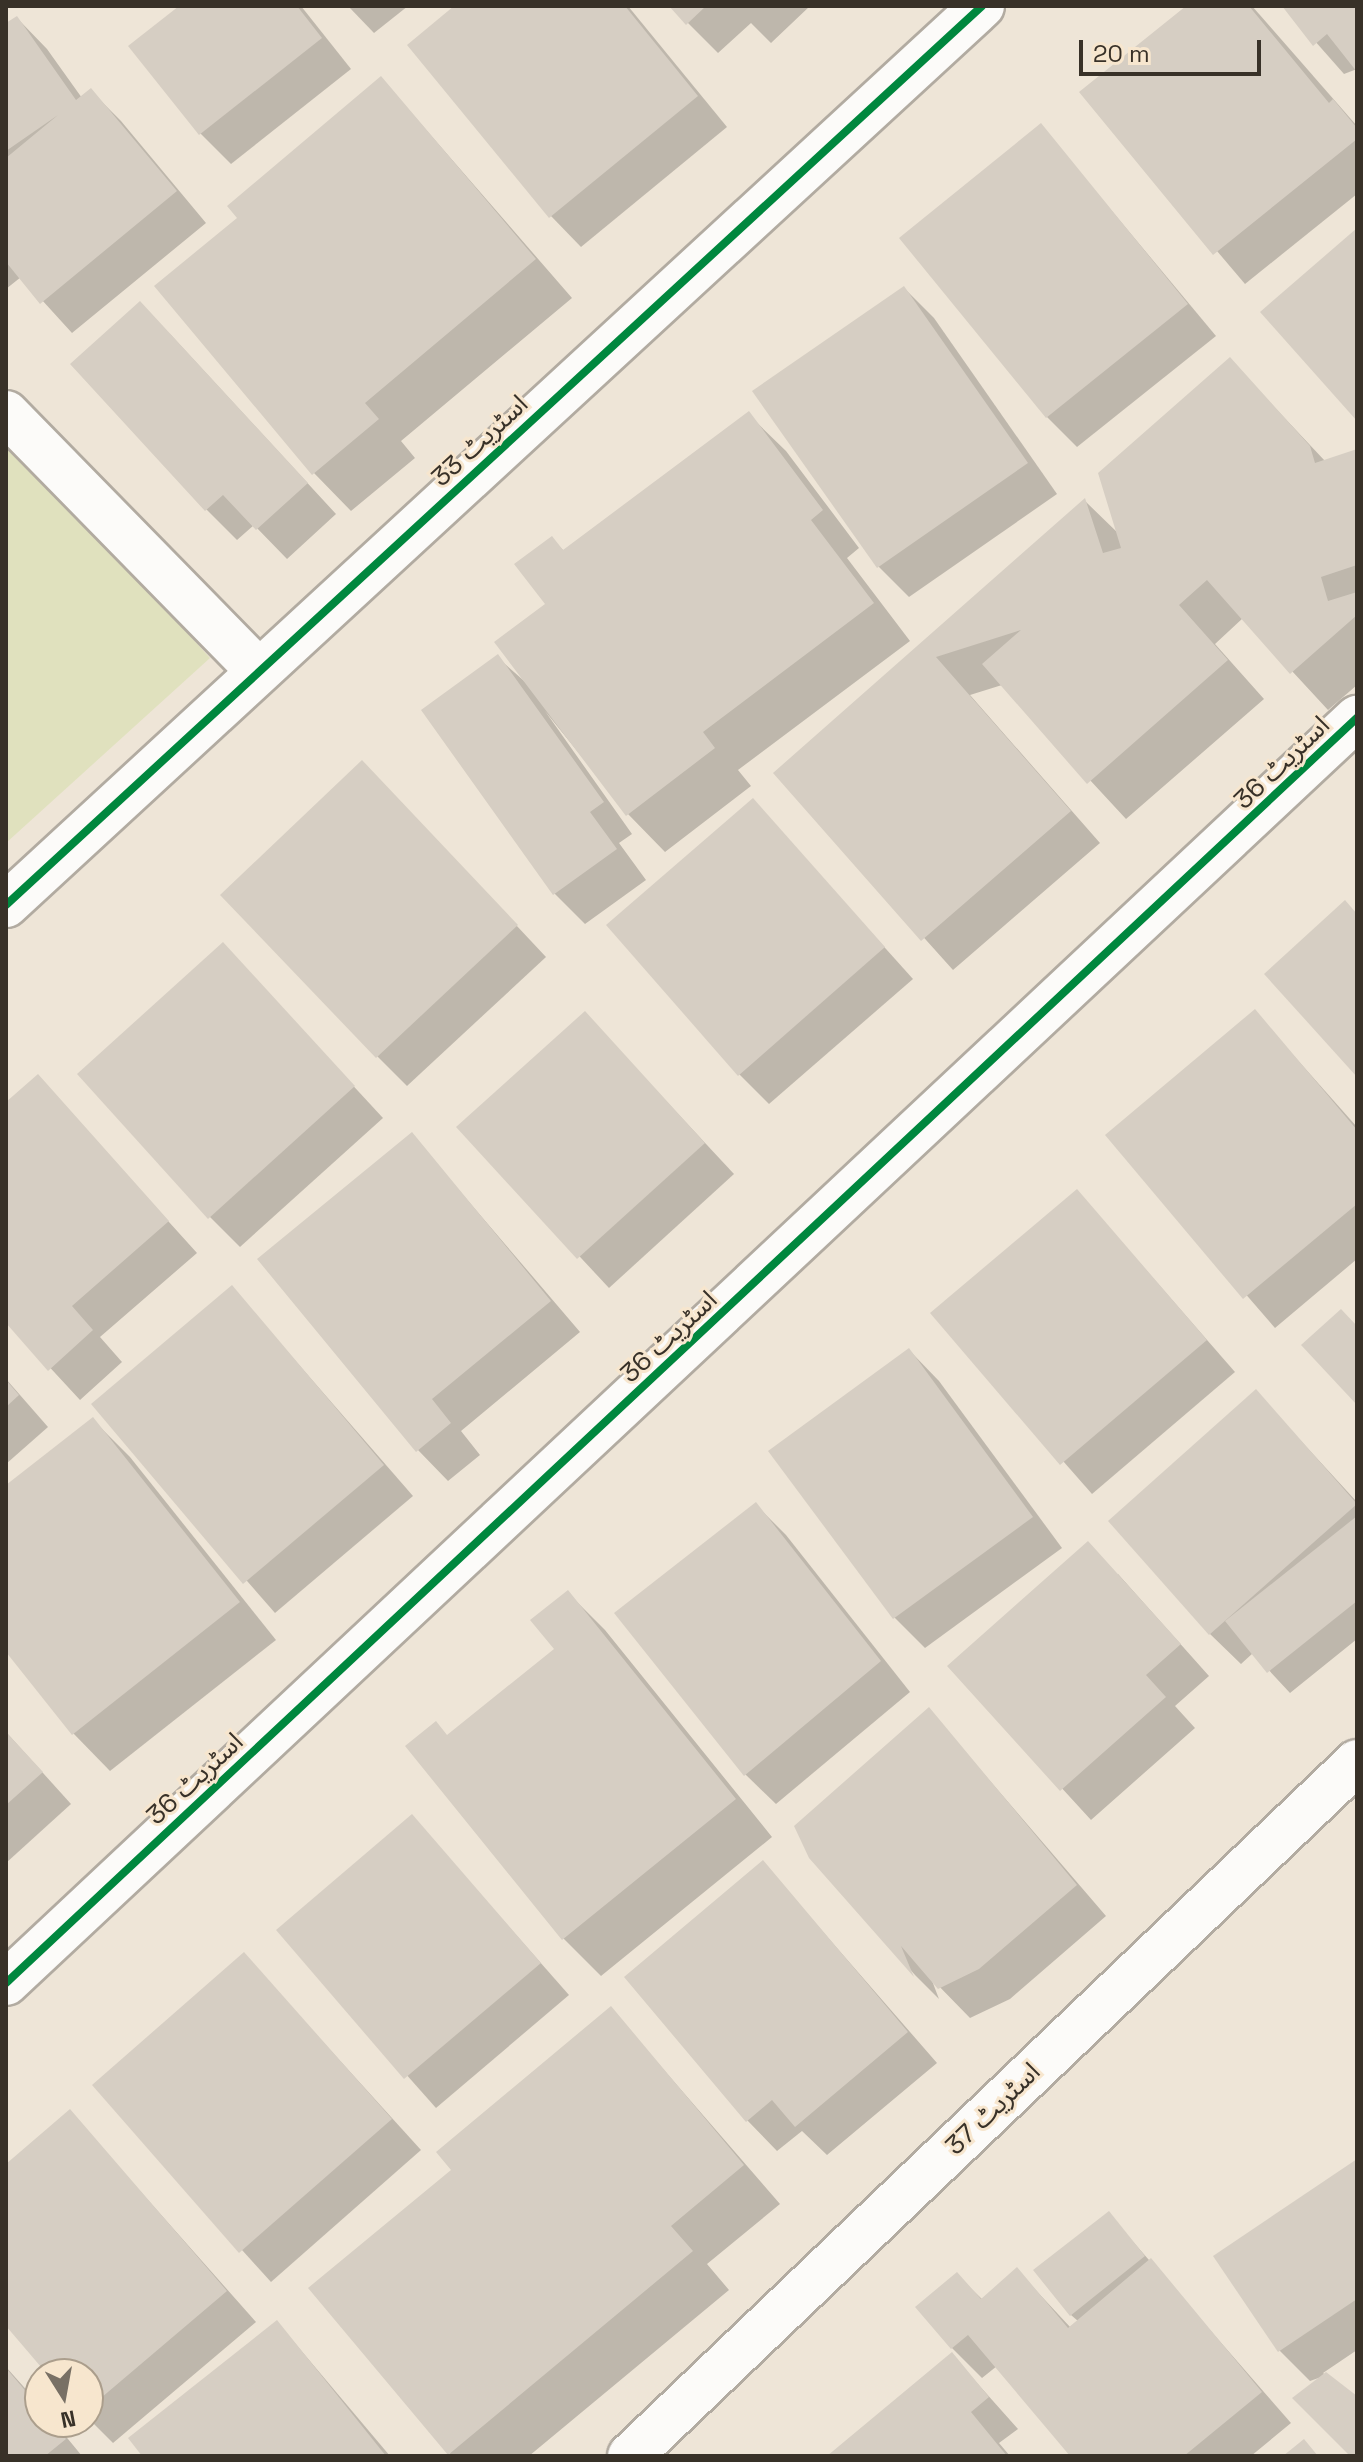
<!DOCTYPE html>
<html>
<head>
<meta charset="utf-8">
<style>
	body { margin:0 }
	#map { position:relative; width:1363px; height:2462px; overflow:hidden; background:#eee5d7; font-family:"Space Grotesk","Noto Sans Arabic",sans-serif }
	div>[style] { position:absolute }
	.green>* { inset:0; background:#e0e1be }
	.shadow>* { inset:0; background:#0003 }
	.building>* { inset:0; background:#d6cec3 }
	.roads { filter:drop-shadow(2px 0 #b2aba1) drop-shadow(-2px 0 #b2aba1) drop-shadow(0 2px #b2aba1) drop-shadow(0 -2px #b2aba1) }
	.minor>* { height:44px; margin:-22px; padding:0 22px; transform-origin:22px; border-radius:22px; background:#fcfbf9 }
	.cycleway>* { height:8px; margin:-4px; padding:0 4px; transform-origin:4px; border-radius:4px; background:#00873e }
	span { translate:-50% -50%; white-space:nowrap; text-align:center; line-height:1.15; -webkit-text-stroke:6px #f7e6ce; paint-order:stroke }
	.street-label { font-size:26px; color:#383128 }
	.frame { position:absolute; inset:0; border:8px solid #383128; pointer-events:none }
	.north { position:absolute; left:24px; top:2358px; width:80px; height:80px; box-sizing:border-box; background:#f7e6ce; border:2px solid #ab9e8c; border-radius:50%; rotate:169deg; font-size:22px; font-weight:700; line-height:32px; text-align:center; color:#383128 }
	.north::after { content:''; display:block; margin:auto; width:28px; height:36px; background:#787065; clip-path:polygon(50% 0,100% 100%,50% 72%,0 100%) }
	.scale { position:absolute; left:1079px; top:40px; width:182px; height:36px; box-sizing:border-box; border:4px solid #383128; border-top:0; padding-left:10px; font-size:24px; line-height:28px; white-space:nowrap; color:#383128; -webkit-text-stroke:6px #f7e6ce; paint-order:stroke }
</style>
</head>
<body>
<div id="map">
	<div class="green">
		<i style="clip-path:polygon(6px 432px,210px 658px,6px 843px)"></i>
	</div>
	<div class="shadow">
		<i style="clip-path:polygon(182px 6px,301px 6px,351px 69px,231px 164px,200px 133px)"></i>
		<i style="clip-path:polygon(348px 6px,408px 6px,374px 33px)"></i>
		<i style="clip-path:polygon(457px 6px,628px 6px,727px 127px,581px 247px,551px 216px)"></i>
		<i style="clip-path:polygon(671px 6px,810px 6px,771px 43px,751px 23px,718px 53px)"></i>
		<i style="clip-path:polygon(1189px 6px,1252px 6px,1357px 126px,1357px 194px,1245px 284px,1082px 92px)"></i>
		<i style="clip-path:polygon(1284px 6px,1357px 6px,1357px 69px,1344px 74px)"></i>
		<i style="clip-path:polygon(17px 18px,47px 49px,82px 98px,91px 91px,121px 121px,206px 223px,72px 333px,21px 277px,6px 289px,6px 26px)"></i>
		<i style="clip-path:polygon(381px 78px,572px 298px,401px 441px,415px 458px,351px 511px,314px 473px,239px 218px)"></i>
		<i style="clip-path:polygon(1041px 126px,1216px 336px,1077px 447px,1047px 417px)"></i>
		<i style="clip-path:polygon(904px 288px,934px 318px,1057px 494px,909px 597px,879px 567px,755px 392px)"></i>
		<i style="clip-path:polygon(170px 334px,336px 514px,287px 559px,254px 525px,237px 540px,206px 509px)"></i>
		<i style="clip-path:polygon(1230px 360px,1325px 461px,1357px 451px,1357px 685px,1328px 710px,1243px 618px,1215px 644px,1264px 699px,1126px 819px,1002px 685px,970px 695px,1100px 843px,953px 970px,776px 773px,1085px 501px,1120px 535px)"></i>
		<i style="clip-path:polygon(748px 414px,786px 451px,859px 548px,847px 558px,910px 641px,738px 770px,751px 786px,665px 852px,628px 814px,545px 711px,632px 834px,619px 843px,646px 880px,585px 924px,554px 893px,497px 657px,531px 687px,548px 604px,552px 539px,565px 552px)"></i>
		<i style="clip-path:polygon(392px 793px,546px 957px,407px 1086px,377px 1056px)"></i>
		<i style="clip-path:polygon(753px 801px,913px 979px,769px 1104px,739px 1074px)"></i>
		<i style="clip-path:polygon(223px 945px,383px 1118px,240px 1247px,210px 1217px)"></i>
		<i style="clip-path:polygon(1255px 1012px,1357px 1127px,1357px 1259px,1275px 1328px,1108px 1135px)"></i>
		<i style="clip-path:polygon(585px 1014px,734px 1174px,609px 1288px,459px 1127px)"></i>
		<i style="clip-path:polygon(38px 1077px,197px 1253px,100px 1337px,122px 1362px,80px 1400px,6px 1320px,6px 1105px)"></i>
		<i style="clip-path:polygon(411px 1134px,580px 1332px,461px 1431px,480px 1455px,448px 1481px,418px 1450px)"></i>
		<i style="clip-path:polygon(1077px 1191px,1235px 1372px,1092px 1494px,933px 1313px)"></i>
		<i style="clip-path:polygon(232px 1288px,413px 1496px,275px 1613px,93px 1404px)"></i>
		<i style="clip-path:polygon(909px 1350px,939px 1381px,1062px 1548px,925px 1648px,895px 1618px,771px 1452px)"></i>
		<i style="clip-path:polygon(6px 1379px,48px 1427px,6px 1464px)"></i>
		<i style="clip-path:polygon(1256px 1392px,1357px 1502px,1357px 1639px,1290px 1693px,1253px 1653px,1241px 1664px,1210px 1634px)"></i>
		<i style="clip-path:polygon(93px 1420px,130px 1457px,276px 1640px,110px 1771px,73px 1733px,6px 1649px,6px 1488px)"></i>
		<i style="clip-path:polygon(756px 1505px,786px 1535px,910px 1692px,776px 1804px,745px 1774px)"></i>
		<i style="clip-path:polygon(1118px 1574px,1209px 1676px,1175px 1706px,1195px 1728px,1091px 1820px,950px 1666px)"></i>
		<i style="clip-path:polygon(568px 1593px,605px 1630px,772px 1837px,601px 1976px,563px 1938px,448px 1736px,557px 1649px)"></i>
		<i style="clip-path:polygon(929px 1710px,1106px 1916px,1010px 1999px,970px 2018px,931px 1978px,939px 1999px,915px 1975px,811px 1857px)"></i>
		<i style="clip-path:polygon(6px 1732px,71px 1804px,6px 1863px)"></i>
		<i style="clip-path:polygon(412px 1817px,569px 1995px,436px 2108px,279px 1931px)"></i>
		<i style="clip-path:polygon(763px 1863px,937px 2063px,827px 2155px,802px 2131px,777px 2151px,747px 2120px)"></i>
		<i style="clip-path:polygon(244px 1955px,421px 2150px,271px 2282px,94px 2086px)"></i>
		<i style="clip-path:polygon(611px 2009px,780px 2204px,707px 2264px,729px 2290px,529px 2456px,452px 2456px,311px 2288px,454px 2170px)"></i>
		<i style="clip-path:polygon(70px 2112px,256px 2322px,113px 2443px,88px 2418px,88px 2374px,49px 2374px,6px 2323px,6px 2166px)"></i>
		<i style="clip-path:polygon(1357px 2162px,1357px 2350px,1323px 2373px,1357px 2399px,1357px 2456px,1353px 2456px,1324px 2376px,1310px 2381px,1280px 2351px,1216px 2257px)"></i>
		<i style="clip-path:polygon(1108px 2213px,1291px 2423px,1251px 2456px,1073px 2456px,997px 2366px,982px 2378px,952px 2348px,957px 2275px,983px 2300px,1017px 2270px,1071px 2328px,1078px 2321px,1071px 2315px)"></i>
		<i style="clip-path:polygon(277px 2322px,390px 2456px,144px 2456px)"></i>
		<i style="clip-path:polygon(952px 2355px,1018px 2429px,999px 2443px,1010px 2456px,830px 2456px)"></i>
		<i style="clip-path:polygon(6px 2367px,40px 2405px,40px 2422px,54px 2422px,82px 2456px,6px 2456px)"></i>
	</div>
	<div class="building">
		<i style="clip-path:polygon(179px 6px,297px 6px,322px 38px,199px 135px,128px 46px)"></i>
		<i style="clip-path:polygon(454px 6px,625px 6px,698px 96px,549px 218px,407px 45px)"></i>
		<i style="clip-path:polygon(669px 6px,706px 6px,686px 25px)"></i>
		<i style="clip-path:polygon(1186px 6px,1249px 6px,1329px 103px,1333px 99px,1357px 128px,1357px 139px,1213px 255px,1079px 92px)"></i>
		<i style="clip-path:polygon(1282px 6px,1357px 6px,1357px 72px,1327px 34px,1313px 46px)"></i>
		<i style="clip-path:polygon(17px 16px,76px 100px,91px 88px,177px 191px,40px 304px,6px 262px,6px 158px,58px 115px,6px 151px,6px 23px)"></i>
		<i style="clip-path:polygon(381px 76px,536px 259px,365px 403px,379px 419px,312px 475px,154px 286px,237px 218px,227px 206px)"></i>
		<i style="clip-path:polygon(1041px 123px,1188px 304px,1046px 418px,899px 238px)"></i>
		<i style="clip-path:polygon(1357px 228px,1357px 421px,1260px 312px)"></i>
		<i style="clip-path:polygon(904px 286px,1028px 463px,877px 568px,752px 391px)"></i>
		<i style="clip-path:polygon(140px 301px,308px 483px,256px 530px,223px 495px,205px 511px,70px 364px)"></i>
		<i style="clip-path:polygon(1230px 357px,1310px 446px,1315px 463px,1357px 449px,1357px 565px,1321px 577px,1328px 601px,1357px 592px,1357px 615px,1290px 674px,1207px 580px,1179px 605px,1228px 660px,1087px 784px,982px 664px,1021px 630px,936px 657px,1071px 811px,921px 941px,773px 773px,1085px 498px,1103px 553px,1121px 548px,1098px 473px)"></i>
		<i style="clip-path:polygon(749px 411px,823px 510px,811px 520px,874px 603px,703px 732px,715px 748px,626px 816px,494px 642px,545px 604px,514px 564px,552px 536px,563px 550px)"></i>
		<i style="clip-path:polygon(498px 654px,604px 802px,590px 812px,617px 849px,553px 895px,421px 710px)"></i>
		<i style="clip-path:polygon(362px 760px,518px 925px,376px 1058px,220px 895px)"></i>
		<i style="clip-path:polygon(753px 798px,885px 947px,738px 1076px,606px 925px)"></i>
		<i style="clip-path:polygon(1345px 900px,1357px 914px,1357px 1077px,1264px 974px)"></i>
		<i style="clip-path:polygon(223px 942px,355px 1086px,208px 1219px,77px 1074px)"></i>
		<i style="clip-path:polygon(1255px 1009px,1357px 1130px,1357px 1204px,1243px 1299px,1105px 1135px)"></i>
		<i style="clip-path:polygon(585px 1011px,705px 1143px,577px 1259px,456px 1127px)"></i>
		<i style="clip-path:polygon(38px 1074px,169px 1221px,72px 1306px,93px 1330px,48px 1371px,6px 1323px,6px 1102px)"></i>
		<i style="clip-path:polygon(412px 1132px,551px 1301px,432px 1399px,451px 1423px,416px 1452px,257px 1259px)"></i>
		<i style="clip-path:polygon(1077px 1189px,1207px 1340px,1060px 1465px,930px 1313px)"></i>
		<i style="clip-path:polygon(232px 1285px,384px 1465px,243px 1584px,91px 1404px)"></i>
		<i style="clip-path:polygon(1341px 1309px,1357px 1326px,1357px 1405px,1301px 1345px)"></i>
		<i style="clip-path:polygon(909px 1348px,1033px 1517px,893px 1619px,768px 1451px)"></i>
		<i style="clip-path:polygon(6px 1380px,19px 1395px,6px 1407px)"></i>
		<i style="clip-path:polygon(1256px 1389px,1357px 1504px,1209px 1635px,1108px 1521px)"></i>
		<i style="clip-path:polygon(93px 1417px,240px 1602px,72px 1735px,6px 1652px,6px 1485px)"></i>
		<i style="clip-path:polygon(756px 1502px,881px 1661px,744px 1776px,614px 1613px)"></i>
		<i style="clip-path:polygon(1357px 1516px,1357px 1601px,1267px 1673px,1225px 1621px)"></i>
		<i style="clip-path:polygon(1088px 1541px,1181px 1644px,1146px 1675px,1166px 1697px,1060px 1791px,947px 1666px)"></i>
		<i style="clip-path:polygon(568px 1590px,736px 1799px,562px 1940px,405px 1746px,436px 1721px,447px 1735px,554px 1649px,530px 1620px)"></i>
		<i style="clip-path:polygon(929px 1707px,1077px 1885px,979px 1969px,938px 1989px,901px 1946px,914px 1977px,809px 1858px,794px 1826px)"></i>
		<i style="clip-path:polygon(6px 1732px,43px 1772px,6px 1805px)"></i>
		<i style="clip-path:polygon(412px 1814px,541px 1963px,404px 2079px,276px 1930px)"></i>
		<i style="clip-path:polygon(763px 1860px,908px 2032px,795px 2127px,772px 2100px,746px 2122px,624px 1977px)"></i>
		<i style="clip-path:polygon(244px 1952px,392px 2119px,239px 2253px,92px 2085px)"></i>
		<i style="clip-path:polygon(611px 2006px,744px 2165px,671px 2226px,693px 2251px,448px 2455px,308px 2288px,451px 2170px,436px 2152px)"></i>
		<i style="clip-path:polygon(70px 2109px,227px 2291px,88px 2409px,88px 2374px,47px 2374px,6px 2326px,6px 2164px)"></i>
		<i style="clip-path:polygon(1357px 2159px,1357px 2299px,1278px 2352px,1213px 2256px)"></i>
		<i style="clip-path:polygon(1109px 2211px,1145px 2256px,1070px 2316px,1033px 2270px)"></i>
		<i style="clip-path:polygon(1151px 2258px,1262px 2392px,1184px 2456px,1070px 2456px,968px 2335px,951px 2349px,915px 2307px,957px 2272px,981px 2299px,1017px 2267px,1068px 2328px)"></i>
		<i style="clip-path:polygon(277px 2320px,386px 2456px,142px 2456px,128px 2438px)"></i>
		<i style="clip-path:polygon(952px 2352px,989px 2397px,971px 2412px,1007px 2456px,827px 2456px)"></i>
		<i style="clip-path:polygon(6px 2368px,40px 2408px,40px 2422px,51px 2422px,66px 2439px,45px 2456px,6px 2456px)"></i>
		<i style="clip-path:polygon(1326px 2372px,1357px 2396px,1357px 2456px,1350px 2456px,1292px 2398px)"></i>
		<i style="clip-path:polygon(1304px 2439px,1318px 2456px,1283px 2456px)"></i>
	</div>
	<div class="roads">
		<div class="minor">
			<i style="left:6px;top:413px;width:361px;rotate:45.6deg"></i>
			<i style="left:6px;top:905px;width:1327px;rotate:-42.65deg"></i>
			<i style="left:6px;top:1983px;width:1851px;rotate:-43.12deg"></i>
			<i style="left:630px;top:2456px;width:1005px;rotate:-43.67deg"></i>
		</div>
	</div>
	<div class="cycleway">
		<i style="left:6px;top:905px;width:1327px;rotate:-42.65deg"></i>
		<i style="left:6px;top:1983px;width:1851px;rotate:-43.12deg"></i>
	</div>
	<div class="street-label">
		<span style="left:480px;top:441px;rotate:-43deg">اسٹریٹ 33</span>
		<span style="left:1282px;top:763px;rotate:-44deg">اسٹریٹ 36</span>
		<span style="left:669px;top:1337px;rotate:-43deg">اسٹریٹ 36</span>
		<span style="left:195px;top:1779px;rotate:-43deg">اسٹریٹ 36</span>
		<span style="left:993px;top:2109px;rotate:-44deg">اسٹریٹ 37</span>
	</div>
	<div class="frame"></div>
	<div class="north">N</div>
	<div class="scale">20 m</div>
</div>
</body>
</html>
